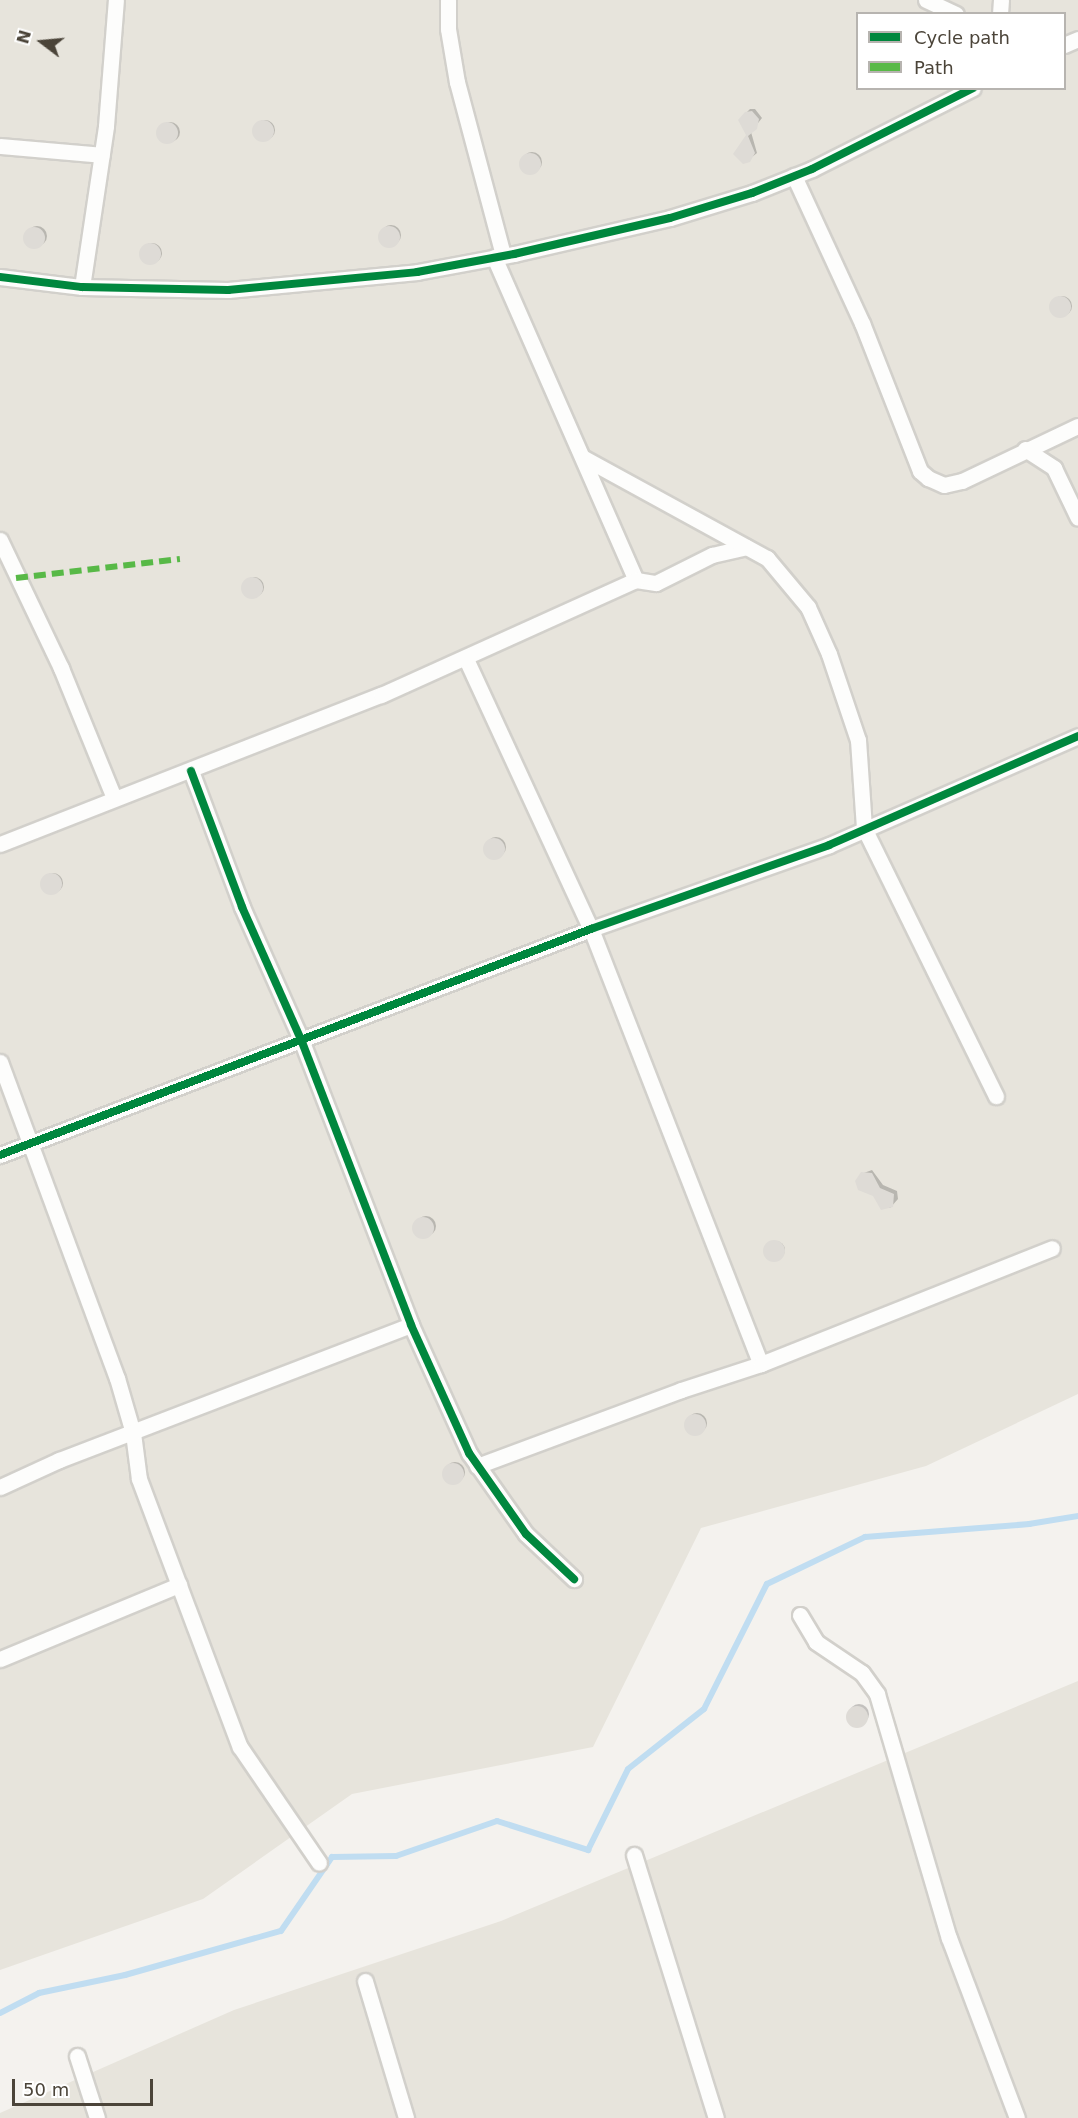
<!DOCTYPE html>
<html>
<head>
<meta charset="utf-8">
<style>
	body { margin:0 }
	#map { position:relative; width:1078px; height:2118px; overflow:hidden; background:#f4f2ee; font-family:"DejaVu Sans",sans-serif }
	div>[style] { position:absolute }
	.residential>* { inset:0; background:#e7e4dc }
	.shadow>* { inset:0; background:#0003 }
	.round { border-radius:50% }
	.stream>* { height:6px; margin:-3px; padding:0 3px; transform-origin:3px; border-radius:3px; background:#c0ddf1 }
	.building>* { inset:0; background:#dedbd6 }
	.roads { filter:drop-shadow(2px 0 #d2d0cb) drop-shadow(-2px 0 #d2d0cb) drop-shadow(0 2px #d2d0cb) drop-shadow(0 -2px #d2d0cb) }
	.street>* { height:15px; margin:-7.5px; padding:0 7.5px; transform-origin:7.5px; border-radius:7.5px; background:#fdfdfc }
	.quiet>* { height:6px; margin-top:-3px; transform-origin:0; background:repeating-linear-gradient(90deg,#58b947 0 12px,transparent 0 18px) }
	.cycleway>* { height:8px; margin:-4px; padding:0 4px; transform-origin:4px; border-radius:4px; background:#00873e }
	span { translate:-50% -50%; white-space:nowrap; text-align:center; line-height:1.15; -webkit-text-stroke:4.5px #fff; paint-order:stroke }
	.legend { position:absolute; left:856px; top:12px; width:210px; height:78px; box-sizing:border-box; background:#fff; border:2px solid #b7b4b0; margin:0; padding:8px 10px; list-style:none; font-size:18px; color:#4b4439 }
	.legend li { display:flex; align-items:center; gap:12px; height:30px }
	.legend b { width:30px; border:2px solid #b7b4b0 }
	.north { position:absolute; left:12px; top:12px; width:60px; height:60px; -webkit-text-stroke:4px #fff; paint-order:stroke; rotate:286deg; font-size:16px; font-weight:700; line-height:24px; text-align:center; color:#4b4439 }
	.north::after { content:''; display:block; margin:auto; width:21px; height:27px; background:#4b4439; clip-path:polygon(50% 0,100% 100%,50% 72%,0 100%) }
	.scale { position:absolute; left:12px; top:2079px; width:141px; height:27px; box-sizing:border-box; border:3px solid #4b4439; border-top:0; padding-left:8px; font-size:18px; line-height:21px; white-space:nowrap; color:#4b4439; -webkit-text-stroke:4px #fff; paint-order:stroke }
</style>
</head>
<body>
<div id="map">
	<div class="residential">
		<i style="clip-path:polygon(evenodd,0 0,1078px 0,1078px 1394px,926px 1466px,701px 1528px,593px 1747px,352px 1794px,203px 1899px,0 1970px,0 0,858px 14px,1064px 14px,1064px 88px,858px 88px,858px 14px)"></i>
		<i style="clip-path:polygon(1078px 1681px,1078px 2118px,0 2118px,0 2113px,234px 2010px,501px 1921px)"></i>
	</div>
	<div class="shadow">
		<i style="clip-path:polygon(750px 109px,755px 109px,762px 118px,751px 132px,757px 153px,746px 162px,746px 113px)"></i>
		<i class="round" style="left:255px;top:120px;width:20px;height:20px"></i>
		<i class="round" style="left:160px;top:122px;width:20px;height:20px"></i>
		<i class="round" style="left:522px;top:152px;width:20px;height:20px"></i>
		<i class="round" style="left:381px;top:225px;width:20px;height:20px"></i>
		<i class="round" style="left:27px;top:226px;width:20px;height:20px"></i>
		<i class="round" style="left:142px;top:243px;width:20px;height:20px"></i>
		<i class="round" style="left:1052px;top:296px;width:20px;height:20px"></i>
		<i class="round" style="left:244px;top:577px;width:20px;height:20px"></i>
		<i class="round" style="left:486px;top:837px;width:20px;height:20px"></i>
		<i class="round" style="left:43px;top:873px;width:20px;height:20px"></i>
		<i style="clip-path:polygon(872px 1170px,883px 1185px,897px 1191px,898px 1199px,890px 1208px,882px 1208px,861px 1174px)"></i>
		<i class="round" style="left:416px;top:1216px;width:20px;height:20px"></i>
		<i class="round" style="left:767px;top:1241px;width:18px;height:18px"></i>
		<i class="round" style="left:687px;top:1413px;width:20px;height:20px"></i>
		<i class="round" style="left:445px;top:1462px;width:20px;height:20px"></i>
		<i class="round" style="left:849px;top:1704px;width:20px;height:20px"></i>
	</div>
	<div class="stream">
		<i style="left:0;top:2013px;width:44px;rotate:-27.1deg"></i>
		<i style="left:39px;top:1993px;width:88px;rotate:-11.8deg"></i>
		<i style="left:125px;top:1975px;width:162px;rotate:-15.8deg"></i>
		<i style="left:281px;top:1931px;width:90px;rotate:-55.4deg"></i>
		<i style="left:332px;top:1857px;width:64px;rotate:-0.9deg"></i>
		<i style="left:396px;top:1856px;width:107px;rotate:-19.1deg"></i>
		<i style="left:497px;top:1821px;width:96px;rotate:17.7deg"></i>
		<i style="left:588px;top:1850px;width:90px;rotate:-63.7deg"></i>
		<i style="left:628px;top:1769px;width:97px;rotate:-38.3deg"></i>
		<i style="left:704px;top:1709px;width:140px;rotate:-63.3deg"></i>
		<i style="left:767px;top:1584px;width:109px;rotate:-25.6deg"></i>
		<i style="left:865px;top:1537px;width:165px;rotate:-4.5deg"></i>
		<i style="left:1029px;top:1524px;width:50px;rotate:-9.3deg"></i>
	</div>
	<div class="building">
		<i style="clip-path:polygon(752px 111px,759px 119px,757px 129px,748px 136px,755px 153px,750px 162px,743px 164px,733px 154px,746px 135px,738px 120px,745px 112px)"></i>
		<i class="round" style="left:252px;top:120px;width:22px;height:22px"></i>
		<i class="round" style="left:156px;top:122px;width:22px;height:22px"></i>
		<i class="round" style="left:519px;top:153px;width:22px;height:22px"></i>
		<i class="round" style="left:378px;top:226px;width:22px;height:22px"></i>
		<i class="round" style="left:23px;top:227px;width:22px;height:22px"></i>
		<i class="round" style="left:139px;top:243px;width:22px;height:22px"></i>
		<i class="round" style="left:1049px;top:296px;width:22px;height:22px"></i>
		<i class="round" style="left:241px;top:577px;width:22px;height:22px"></i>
		<i class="round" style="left:483px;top:838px;width:22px;height:22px"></i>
		<i class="round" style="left:40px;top:873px;width:22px;height:22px"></i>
		<i style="clip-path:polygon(861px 1172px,872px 1173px,880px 1188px,894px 1194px,893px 1207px,881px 1210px,873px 1196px,858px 1190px,855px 1181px)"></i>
		<i class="round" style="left:412px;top:1217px;width:22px;height:22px"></i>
		<i class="round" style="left:763px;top:1240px;width:22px;height:22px"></i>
		<i class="round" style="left:684px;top:1414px;width:22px;height:22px"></i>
		<i class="round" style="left:442px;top:1463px;width:22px;height:22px"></i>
		<i class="round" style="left:846px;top:1706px;width:22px;height:22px"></i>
	</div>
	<div class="roads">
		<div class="street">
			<i style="left:448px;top:0;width:29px;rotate:90deg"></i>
			<i style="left:448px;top:29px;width:54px;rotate:80.4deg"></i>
			<i style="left:457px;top:82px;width:179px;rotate:75.1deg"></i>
			<i style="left:926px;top:0;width:33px;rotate:25deg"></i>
			<i style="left:1000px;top:14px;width:14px;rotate:-86deg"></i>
			<i style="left:1064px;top:45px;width:15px;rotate:-23deg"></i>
			<i style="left:0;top:146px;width:102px;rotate:5deg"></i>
			<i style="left:794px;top:176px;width:162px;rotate:65.2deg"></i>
			<i style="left:862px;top:323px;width:159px;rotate:68.6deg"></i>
			<i style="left:920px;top:471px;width:11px;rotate:41deg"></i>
			<i style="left:928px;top:478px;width:17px;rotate:24deg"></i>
			<i style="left:944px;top:485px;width:18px;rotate:-13deg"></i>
			<i style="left:962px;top:481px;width:128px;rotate:-25.4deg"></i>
			<i style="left:494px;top:257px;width:353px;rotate:66.3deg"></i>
			<i style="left:636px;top:580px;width:20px;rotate:9deg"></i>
			<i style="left:656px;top:583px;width:63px;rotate:-26.6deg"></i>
			<i style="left:712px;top:555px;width:35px;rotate:-13deg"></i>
			<i style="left:0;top:277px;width:83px;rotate:7deg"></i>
			<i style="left:82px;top:287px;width:146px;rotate:1.2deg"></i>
			<i style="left:228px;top:290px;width:190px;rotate:-5.4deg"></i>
			<i style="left:417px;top:272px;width:99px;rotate:-10.5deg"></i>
			<i style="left:514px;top:254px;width:160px;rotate:-13deg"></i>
			<i style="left:670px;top:218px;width:86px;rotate:-17deg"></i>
			<i style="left:752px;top:193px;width:65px;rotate:-21.8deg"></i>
			<i style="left:812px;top:169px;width:180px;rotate:-26.7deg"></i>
			<i style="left:82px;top:287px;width:163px;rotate:-81.5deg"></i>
			<i style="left:106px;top:126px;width:126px;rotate:-85.5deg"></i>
			<i style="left:1025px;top:449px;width:35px;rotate:33deg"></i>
			<i style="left:1054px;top:468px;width:55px;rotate:64.4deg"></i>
			<i style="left:584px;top:458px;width:209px;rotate:28.7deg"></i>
			<i style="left:767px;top:558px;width:64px;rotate:50.1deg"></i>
			<i style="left:808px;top:607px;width:51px;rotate:65.9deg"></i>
			<i style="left:829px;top:654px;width:91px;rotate:71.4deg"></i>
			<i style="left:858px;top:740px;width:88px;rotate:86.1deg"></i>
			<i style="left:864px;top:828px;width:299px;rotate:63.8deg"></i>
			<i style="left:0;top:540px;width:142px;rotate:64.5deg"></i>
			<i style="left:61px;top:668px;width:140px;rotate:67.8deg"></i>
			<i style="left:466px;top:659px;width:298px;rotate:65.2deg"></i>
			<i style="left:591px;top:929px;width:467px;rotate:68.7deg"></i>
			<i style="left:191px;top:771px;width:145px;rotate:69.4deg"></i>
			<i style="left:242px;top:907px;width:148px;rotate:66deg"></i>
			<i style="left:302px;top:1042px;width:303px;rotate:68.9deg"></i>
			<i style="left:411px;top:1325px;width:141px;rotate:65.6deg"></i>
			<i style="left:469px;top:1453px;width:99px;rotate:54.9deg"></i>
			<i style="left:526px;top:1534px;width:66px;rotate:43.2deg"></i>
			<i style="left:0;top:844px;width:409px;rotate:-21.4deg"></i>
			<i style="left:381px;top:695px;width:280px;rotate:-24.3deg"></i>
			<i style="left:0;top:1062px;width:337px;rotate:69.7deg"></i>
			<i style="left:117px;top:1378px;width:57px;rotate:73.8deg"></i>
			<i style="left:133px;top:1433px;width:46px;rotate:82.6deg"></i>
			<i style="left:139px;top:1479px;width:286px;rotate:69.4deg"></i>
			<i style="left:240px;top:1747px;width:140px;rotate:55.7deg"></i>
			<i style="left:0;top:1155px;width:633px;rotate:-20.93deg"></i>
			<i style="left:591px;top:929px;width:252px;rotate:-19.4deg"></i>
			<i style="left:829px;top:845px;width:272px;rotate:-23.6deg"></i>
			<i style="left:477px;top:1466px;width:218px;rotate:-20.4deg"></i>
			<i style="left:681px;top:1390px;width:84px;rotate:-18deg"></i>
			<i style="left:761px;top:1364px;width:313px;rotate:-21.7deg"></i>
			<i style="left:0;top:1487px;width:65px;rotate:-24.6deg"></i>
			<i style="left:59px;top:1460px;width:377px;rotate:-21deg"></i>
			<i style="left:800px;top:1615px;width:31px;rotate:59deg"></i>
			<i style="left:816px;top:1642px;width:55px;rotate:34deg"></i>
			<i style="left:862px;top:1673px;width:26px;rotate:54deg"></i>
			<i style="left:877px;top:1694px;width:254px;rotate:73.6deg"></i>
			<i style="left:949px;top:1938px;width:192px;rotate:69.3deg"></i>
			<i style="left:0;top:1659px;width:194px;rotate:-22.5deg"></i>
			<i style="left:634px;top:1855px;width:275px;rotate:72.7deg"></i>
			<i style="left:365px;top:1981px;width:143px;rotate:73.3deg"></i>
			<i style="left:77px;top:2056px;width:65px;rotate:72.1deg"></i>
		</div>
	</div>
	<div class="quiet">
		<i style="left:16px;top:578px;width:165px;rotate:-6.6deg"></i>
	</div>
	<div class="cycleway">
		<i style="left:0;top:277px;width:83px;rotate:7deg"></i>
		<i style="left:82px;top:287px;width:146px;rotate:1.2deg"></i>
		<i style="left:228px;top:290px;width:190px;rotate:-5.4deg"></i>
		<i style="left:417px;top:272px;width:99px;rotate:-10.5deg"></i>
		<i style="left:514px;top:254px;width:160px;rotate:-13deg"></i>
		<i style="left:670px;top:218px;width:86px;rotate:-17deg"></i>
		<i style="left:752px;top:193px;width:65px;rotate:-21.8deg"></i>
		<i style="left:812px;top:169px;width:180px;rotate:-26.7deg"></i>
		<i style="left:191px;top:771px;width:145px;rotate:69.4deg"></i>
		<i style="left:242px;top:907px;width:148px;rotate:66deg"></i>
		<i style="left:302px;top:1042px;width:303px;rotate:68.9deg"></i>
		<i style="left:411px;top:1325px;width:141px;rotate:65.6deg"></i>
		<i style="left:469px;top:1453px;width:99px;rotate:54.9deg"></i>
		<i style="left:526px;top:1534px;width:66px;rotate:43.2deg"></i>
		<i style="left:0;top:1155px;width:633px;rotate:-20.93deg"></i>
		<i style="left:591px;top:929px;width:252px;rotate:-19.4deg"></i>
		<i style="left:829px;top:845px;width:272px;rotate:-23.6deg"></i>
	</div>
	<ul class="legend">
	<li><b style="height:8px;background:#00873e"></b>Cycle path</li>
	<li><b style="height:8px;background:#58b947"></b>Path</li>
	</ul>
	<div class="north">N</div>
	<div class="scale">50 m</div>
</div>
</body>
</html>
